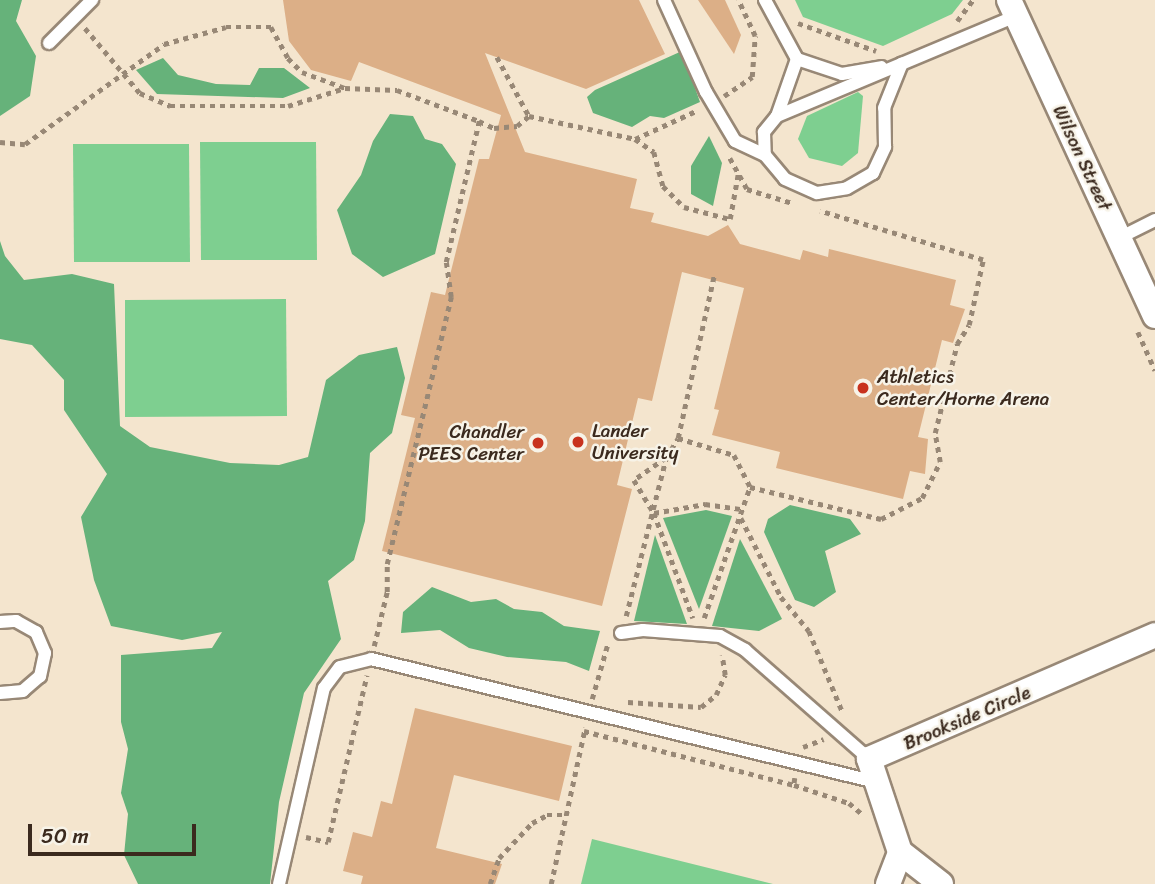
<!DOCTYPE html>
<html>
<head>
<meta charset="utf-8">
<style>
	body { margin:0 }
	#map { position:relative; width:1155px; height:884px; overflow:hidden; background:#f4e5ce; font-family:Sriracha,sans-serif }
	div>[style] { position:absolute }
	.green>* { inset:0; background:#7ecf90 }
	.forest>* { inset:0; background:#66b27a }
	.building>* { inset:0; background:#dcaf87 }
	.path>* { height:4.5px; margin-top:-2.25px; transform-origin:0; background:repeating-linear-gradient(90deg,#988876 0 5px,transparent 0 10px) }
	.roads { filter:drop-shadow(2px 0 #988876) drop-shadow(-2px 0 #988876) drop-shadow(0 2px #988876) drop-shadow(0 -2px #988876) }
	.lane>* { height:12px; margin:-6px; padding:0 6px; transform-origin:6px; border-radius:6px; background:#fff }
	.street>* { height:24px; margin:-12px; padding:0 12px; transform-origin:12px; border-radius:12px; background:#fff }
	.dots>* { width:19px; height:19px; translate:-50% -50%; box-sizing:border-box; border:4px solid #f7f3e8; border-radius:50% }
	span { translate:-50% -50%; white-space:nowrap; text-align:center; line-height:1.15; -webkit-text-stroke:5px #f7f3e8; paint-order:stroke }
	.street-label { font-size:19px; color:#3b2a1e }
	.poi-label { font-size:19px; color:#3b2a1e }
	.left { translate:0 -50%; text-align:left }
	.right { translate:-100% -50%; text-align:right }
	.scale { position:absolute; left:28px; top:824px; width:168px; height:32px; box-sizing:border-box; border:4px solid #3b2a1e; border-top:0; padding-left:9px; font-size:21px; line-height:24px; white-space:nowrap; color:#3b2a1e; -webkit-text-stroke:5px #f7f3e8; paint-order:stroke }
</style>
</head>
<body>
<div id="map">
	<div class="green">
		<i style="clip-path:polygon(795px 0,963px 0,952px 14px,883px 46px,803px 17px)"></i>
		<i style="clip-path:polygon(858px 92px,863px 96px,858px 153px,842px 166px,809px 158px,798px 139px,807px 116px)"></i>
		<i style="clip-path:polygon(200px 142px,316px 142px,317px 260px,201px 260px)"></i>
		<i style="clip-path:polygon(73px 144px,189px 144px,190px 262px,74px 262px)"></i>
		<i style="clip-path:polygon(286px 299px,287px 416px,125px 417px,125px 300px)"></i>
		<i style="clip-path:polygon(592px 839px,773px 884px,581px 884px)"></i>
	</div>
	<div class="forest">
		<i style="clip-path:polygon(0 0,22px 0,16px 21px,36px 56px,30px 96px,0 116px)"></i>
		<i style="clip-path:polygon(682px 51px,700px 102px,664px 118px,650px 116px,632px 127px,593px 113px,587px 97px,595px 90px)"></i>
		<i style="clip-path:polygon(163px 58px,178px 75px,216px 84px,250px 85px,259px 68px,284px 68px,310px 88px,283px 98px,157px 94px,136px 70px)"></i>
		<i style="clip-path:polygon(390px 114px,413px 116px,425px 139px,442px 144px,456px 164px,435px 254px,383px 277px,352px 254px,337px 210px,361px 175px,373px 141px)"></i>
		<i style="clip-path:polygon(709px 136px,722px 163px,713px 206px,691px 194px,691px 166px)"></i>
		<i style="clip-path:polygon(0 241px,5px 256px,24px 280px,72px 274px,114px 284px,120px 426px,150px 447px,230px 463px,279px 465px,308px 457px,326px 380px,359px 355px,397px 347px,405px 378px,392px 433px,370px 453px,365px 521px,354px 560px,328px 581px,341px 639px,304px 693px,279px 802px,270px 884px,138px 884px,124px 855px,128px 814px,121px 793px,128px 749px,121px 722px,121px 655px,212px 648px,222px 632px,182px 640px,111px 626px,94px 580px,81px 517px,107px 474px,64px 410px,64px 380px,32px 345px,0 339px)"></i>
		<i style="clip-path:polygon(790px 505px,850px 519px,861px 534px,825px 551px,836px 592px,814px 607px,795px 600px,764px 532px,768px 519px)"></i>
		<i style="clip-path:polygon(706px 510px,732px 516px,699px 609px,663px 518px)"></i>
		<i style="clip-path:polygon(655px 535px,687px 624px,634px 621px)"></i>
		<i style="clip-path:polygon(740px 539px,782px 619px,759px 631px,712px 626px)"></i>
		<i style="clip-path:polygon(432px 587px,471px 602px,496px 599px,514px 609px,542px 612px,564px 626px,600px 631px,589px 671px,566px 662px,507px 657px,469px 648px,440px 630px,401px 633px,403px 612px)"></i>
	</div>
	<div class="building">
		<i style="clip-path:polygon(283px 0,639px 0,665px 54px,586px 89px,485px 53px,525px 152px,637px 179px,630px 208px,654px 213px,651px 222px,708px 236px,728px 225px,740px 244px,800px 260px,803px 250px,828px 257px,829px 249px,956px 280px,950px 305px,965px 309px,953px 343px,942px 340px,918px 437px,928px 439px,925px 474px,910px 471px,903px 499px,776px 468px,780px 452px,712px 435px,719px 410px,714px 409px,744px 288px,682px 272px,652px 401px,638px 398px,617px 485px,632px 489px,602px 606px,382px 551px,415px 418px,401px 415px,431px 292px,445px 295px,479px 159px,489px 159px,501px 115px,359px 62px,351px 81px,311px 70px,289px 41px)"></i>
		<i style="clip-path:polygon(698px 0,725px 0,741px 35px,734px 54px)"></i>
		<i style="clip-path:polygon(415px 708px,572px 746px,559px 801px,454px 775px,436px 848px,502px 864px,495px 884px,361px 884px,363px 876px,343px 871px,353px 832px,372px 837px,381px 801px,392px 804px)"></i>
	</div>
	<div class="path">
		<i style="left:957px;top:21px;width:26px;rotate:-53deg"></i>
		<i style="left:798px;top:23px;width:83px;rotate:19.7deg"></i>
		<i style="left:85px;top:28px;width:85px;rotate:49.8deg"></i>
		<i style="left:140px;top:93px;width:33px;rotate:23deg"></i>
		<i style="left:170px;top:106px;width:118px"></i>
		<i style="left:288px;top:106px;width:60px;rotate:-17.5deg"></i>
		<i style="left:345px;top:88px;width:52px;rotate:2.2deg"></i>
		<i style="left:397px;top:90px;width:88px;rotate:20.7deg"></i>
		<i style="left:497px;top:57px;width:67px;rotate:61.5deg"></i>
		<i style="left:724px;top:96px;width:34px;rotate:-34deg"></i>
		<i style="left:752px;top:77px;width:41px;rotate:-85.8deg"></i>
		<i style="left:755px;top:36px;width:40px;rotate:-115deg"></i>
		<i style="left:635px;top:139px;width:23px;rotate:34deg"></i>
		<i style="left:654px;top:152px;width:35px;rotate:75deg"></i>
		<i style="left:663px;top:186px;width:30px;rotate:45deg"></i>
		<i style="left:684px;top:207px;width:48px;rotate:14.6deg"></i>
		<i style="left:730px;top:219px;width:46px;rotate:-79.9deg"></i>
		<i style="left:0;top:142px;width:25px;rotate:5deg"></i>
		<i style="left:25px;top:144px;width:171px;rotate:-35.7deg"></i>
		<i style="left:164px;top:44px;width:64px;rotate:-15.3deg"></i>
		<i style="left:226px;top:27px;width:45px"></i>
		<i style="left:271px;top:27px;width:35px;rotate:61deg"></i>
		<i style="left:288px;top:58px;width:20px;rotate:45deg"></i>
		<i style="left:302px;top:72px;width:46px;rotate:20.4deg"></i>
		<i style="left:730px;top:158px;width:35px;rotate:61deg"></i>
		<i style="left:747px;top:189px;width:47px;rotate:17.3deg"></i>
		<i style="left:1138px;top:332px;width:42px;rotate:65.9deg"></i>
		<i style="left:678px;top:438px;width:59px;rotate:16.9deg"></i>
		<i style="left:734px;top:455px;width:36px;rotate:63deg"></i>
		<i style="left:666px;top:458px;width:39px;rotate:145deg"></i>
		<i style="left:634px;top:480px;width:39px;rotate:59deg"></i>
		<i style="left:654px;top:513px;width:112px;rotate:69.6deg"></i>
		<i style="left:654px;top:513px;width:52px;rotate:-10deg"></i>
		<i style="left:705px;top:504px;width:37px;rotate:8deg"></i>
		<i style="left:741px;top:518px;width:89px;rotate:63.1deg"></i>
		<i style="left:781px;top:597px;width:44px;rotate:50.5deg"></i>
		<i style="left:809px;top:631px;width:89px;rotate:67.5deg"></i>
		<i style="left:626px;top:616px;width:163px;rotate:-75.8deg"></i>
		<i style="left:666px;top:458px;width:23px;rotate:-59deg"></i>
		<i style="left:678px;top:438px;width:167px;rotate:-77.5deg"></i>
		<i style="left:704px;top:618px;width:139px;rotate:-70.7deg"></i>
		<i style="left:750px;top:487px;width:135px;rotate:13.7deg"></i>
		<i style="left:881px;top:519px;width:46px;rotate:-27.1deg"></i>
		<i style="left:922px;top:498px;width:40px;rotate:-63.4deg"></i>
		<i style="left:940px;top:462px;width:29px;rotate:-100deg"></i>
		<i style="left:935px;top:433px;width:92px;rotate:-76.1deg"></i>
		<i style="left:957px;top:344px;width:22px;rotate:-58deg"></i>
		<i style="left:969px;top:325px;width:66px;rotate:-77.8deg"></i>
		<i style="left:983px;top:260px;width:170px;rotate:-163.3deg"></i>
		<i style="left:374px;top:646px;width:56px;rotate:-76.5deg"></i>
		<i style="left:387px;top:592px;width:28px;rotate:-90deg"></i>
		<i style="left:387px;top:564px;width:275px;rotate:-76.5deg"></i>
		<i style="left:451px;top:297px;width:35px;rotate:-98deg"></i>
		<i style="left:446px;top:262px;width:145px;rotate:-76.8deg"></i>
		<i style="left:479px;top:121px;width:17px;rotate:25deg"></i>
		<i style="left:494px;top:128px;width:23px;rotate:-5deg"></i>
		<i style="left:517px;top:126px;width:16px;rotate:-40deg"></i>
		<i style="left:529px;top:116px;width:108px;rotate:12.2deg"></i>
		<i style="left:635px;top:139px;width:69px;rotate:-24.7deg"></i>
		<i style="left:592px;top:699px;width:58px;rotate:-74.1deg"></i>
		<i style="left:628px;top:702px;width:73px;rotate:3.9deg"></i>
		<i style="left:701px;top:707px;width:19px;rotate:-39deg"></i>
		<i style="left:716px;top:695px;width:22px;rotate:-66deg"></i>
		<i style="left:725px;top:675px;width:20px;rotate:-99deg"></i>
		<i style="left:584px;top:731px;width:217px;rotate:14.4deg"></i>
		<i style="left:803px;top:747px;width:22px;rotate:-21deg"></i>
		<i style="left:795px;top:778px;width:7px;rotate:98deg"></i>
		<i style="left:794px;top:785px;width:58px;rotate:18.1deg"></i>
		<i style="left:849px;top:803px;width:17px;rotate:40deg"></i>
		<i style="left:306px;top:837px;width:23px;rotate:13deg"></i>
		<i style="left:328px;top:842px;width:171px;rotate:-76.9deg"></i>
		<i style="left:490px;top:884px;width:28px;rotate:-71deg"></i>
		<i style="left:499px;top:858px;width:48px;rotate:-46.7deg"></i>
		<i style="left:532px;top:823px;width:17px;rotate:-28deg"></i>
		<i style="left:547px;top:815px;width:20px"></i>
		<i style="left:551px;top:884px;width:160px;rotate:-77.7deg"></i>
	</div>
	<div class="roads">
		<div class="lane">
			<i style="left:664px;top:0;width:101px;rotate:65.5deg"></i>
			<i style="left:706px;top:92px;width:57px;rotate:59.4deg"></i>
			<i style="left:735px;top:141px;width:33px;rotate:25deg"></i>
			<i style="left:765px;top:0;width:67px;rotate:61.5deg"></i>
			<i style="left:797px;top:59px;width:47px;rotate:18.4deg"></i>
			<i style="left:842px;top:74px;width:40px;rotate:-10deg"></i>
			<i style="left:49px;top:43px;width:61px;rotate:-45deg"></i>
			<i style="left:797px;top:59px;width:60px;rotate:109.3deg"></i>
			<i style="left:777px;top:116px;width:21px;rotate:129deg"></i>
			<i style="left:764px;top:132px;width:23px;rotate:88deg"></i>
			<i style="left:765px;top:155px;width:31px;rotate:50deg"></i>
			<i style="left:785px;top:179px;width:35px;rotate:24deg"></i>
			<i style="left:817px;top:193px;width:30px;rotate:-9deg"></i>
			<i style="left:847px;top:188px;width:30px;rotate:-30deg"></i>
			<i style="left:873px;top:173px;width:29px;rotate:-65deg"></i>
			<i style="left:885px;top:147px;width:39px;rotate:-91deg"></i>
			<i style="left:884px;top:108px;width:48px;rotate:-68.2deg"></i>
			<i style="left:777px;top:116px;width:259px;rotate:-22.7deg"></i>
			<i style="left:1119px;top:238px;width:40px;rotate:-26.6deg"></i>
			<i style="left:0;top:622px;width:16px;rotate:-4deg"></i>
			<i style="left:16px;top:621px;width:23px;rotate:29deg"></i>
			<i style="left:36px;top:632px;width:23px;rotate:67deg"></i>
			<i style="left:45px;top:653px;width:24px;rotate:102deg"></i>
			<i style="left:40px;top:676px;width:23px;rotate:139deg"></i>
			<i style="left:23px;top:691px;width:23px;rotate:175deg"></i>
			<i style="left:621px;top:633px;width:22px;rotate:-8deg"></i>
			<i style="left:643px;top:630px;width:77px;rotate:4.5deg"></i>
			<i style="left:720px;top:636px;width:29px;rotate:29deg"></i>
			<i style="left:745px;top:650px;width:165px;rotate:41.3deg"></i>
			<i style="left:279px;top:884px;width:201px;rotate:-77.1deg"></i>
			<i style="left:324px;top:688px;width:26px;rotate:-53deg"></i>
			<i style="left:340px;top:667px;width:32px;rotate:-14deg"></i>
			<i style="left:371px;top:659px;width:520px;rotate:13.69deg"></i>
		</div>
		<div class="street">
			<i style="left:1009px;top:0;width:348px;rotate:65.2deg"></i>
			<i style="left:888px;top:884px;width:34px;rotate:-69deg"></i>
			<i style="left:941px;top:884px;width:52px;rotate:-142deg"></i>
			<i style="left:900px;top:852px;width:98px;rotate:-108.4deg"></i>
			<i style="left:869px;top:759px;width:312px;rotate:-23.4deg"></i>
		</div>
	</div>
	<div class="dots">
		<i style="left:863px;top:388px;background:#c8321e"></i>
		<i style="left:578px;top:442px;background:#c8321e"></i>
		<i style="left:538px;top:443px;background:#c8321e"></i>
	</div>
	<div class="street-label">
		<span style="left:1082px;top:158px;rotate:65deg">Wilson Street</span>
		<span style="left:967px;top:718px;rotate:-23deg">Brookside Circle</span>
	</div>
	<div class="poi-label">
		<span class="left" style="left:877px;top:388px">Athletics<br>Center/Horne Arena</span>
		<span class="left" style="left:592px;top:442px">Lander<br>University</span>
		<span class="right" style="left:524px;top:443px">Chandler<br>PEES Center</span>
	</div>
	<div class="scale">50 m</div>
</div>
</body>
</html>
